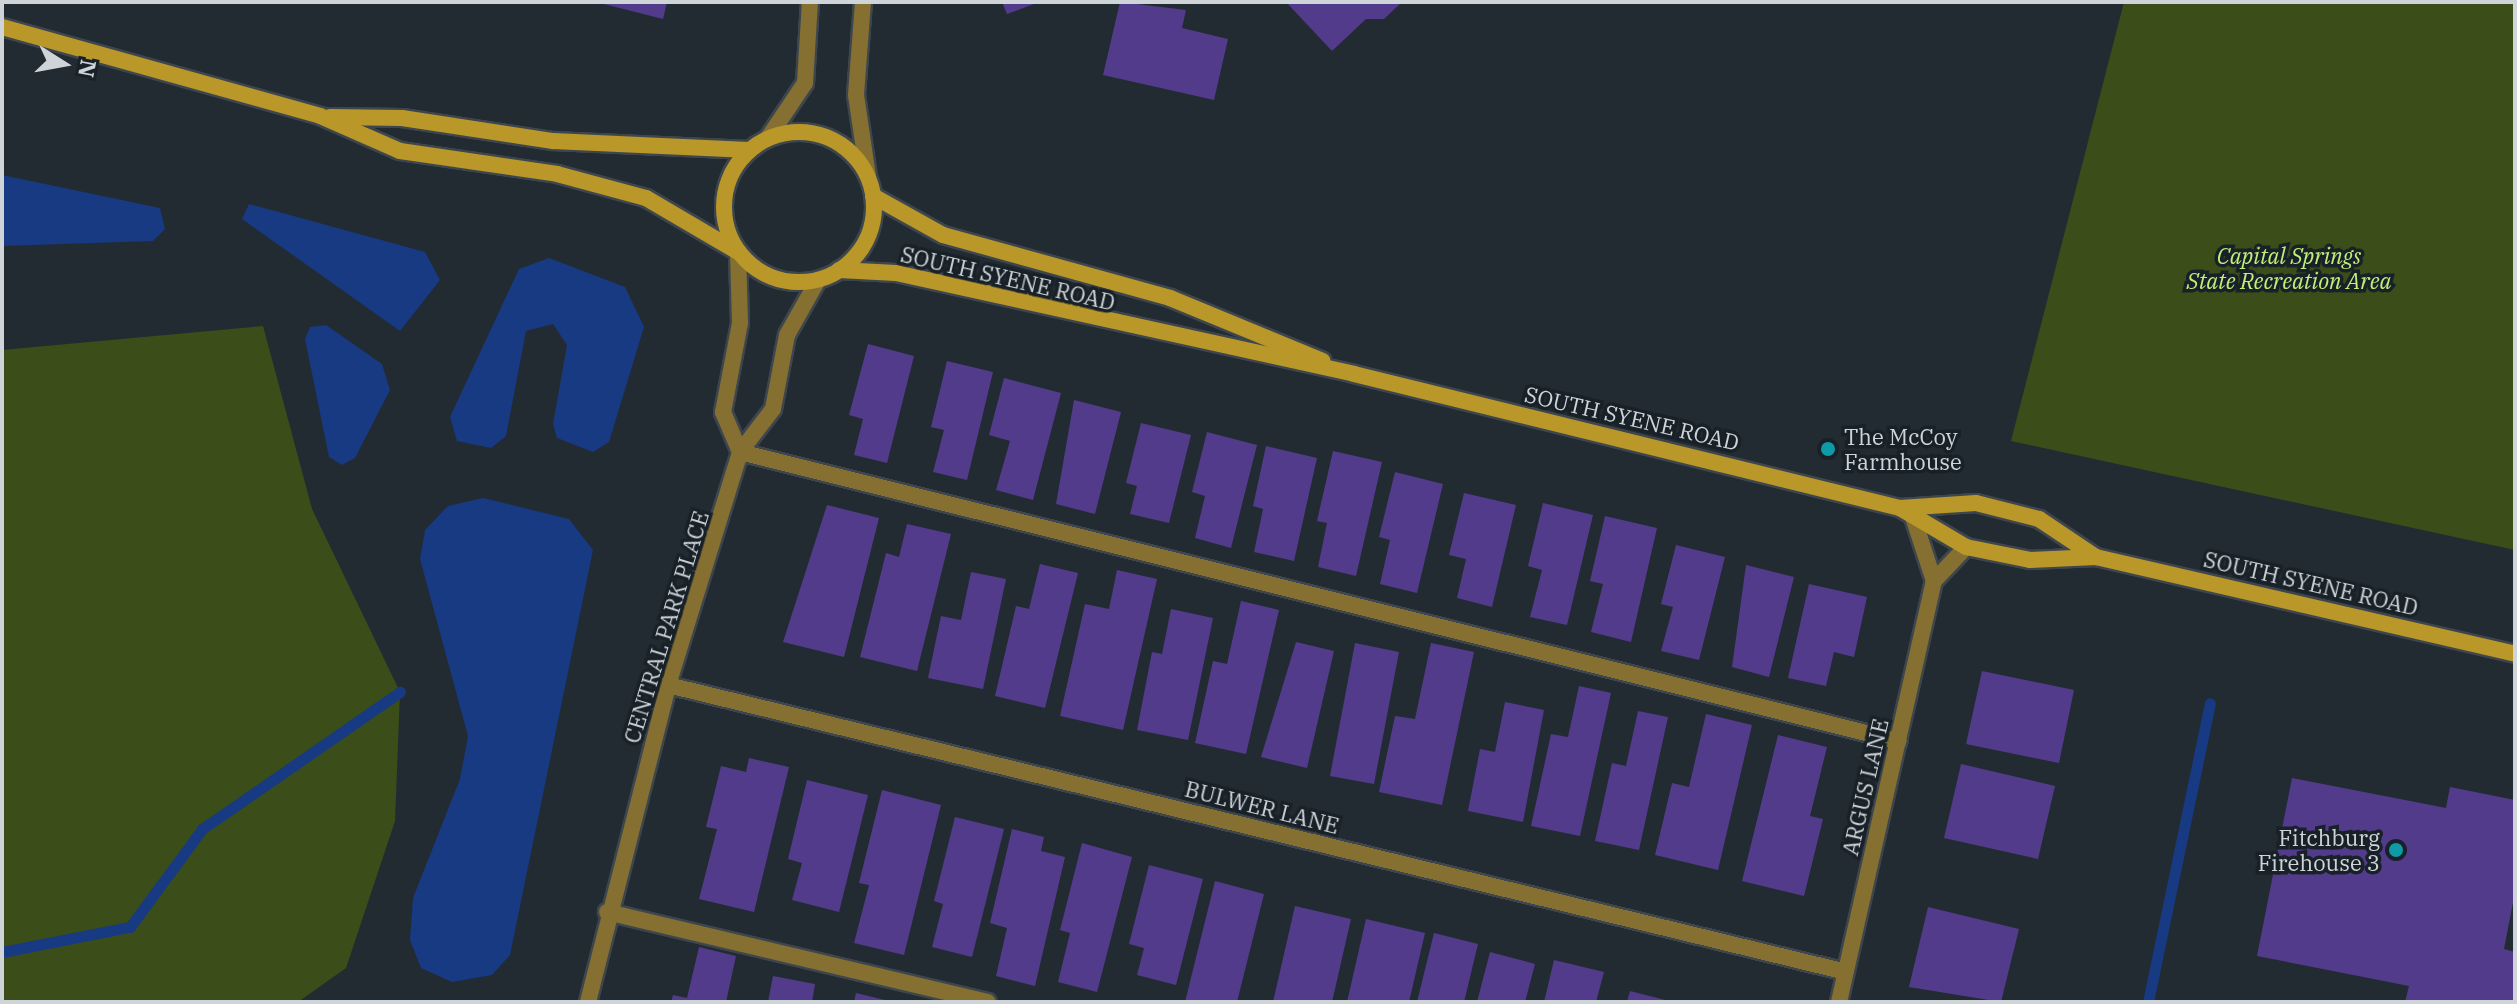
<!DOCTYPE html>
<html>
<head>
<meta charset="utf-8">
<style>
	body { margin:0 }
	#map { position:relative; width:2517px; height:1004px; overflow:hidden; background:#232b32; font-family:"IBM Plex Serif",serif }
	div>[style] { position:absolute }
	.green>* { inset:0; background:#3b4e19 }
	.water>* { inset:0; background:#173a82 }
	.stream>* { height:11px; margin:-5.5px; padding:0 5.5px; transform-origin:5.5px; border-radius:5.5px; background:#173a82 }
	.building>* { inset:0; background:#523b8b }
	.roads { filter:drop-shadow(2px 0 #3e464d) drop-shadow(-2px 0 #3e464d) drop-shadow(0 2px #3e464d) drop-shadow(0 -2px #3e464d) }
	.lane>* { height:16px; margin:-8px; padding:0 8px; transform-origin:8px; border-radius:8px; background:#857032 }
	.street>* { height:16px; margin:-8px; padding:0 8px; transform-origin:8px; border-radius:8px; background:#857032 }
	.secondary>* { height:16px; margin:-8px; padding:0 8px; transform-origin:8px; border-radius:8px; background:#b99729 }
	.secondary>.ring { margin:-8px; padding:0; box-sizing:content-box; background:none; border:16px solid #b99729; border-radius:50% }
	.dots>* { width:22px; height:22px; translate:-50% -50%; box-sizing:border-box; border:4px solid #192128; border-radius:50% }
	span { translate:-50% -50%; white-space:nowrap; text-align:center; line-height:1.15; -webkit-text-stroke:7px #192128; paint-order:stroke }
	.park-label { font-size:22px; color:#c2f077; font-style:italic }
	.street-label { font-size:22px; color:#ced4d8 }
	.poi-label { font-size:22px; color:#ced4d8 }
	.left { translate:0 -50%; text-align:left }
	.right { translate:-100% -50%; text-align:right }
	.frame { position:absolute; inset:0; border:4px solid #ced4d8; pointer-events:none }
	.north { position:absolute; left:24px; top:24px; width:80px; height:80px; -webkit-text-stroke:6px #192128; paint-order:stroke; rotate:101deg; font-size:22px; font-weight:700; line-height:32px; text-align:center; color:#ced4d8 }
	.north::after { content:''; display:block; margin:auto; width:28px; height:36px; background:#ced4d8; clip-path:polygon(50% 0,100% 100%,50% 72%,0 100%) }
</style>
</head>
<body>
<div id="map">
	<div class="green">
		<i style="clip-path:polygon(2124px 2px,2515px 2px,2515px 550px,2011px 441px)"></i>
		<i style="clip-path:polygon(263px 326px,312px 509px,400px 692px,395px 821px,346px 968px,298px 1002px,2px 1002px,2px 350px)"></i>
	</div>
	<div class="water">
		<i style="clip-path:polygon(2px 175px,160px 208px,165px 229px,153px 241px,2px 246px)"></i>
		<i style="clip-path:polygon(249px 204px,425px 252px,440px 280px,400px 331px,242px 219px)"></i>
		<i style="clip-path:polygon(549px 258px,625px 287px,644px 327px,609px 442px,593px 452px,557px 438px,553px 424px,567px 345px,553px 324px,526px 331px,506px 436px,491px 448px,457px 441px,450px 417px,519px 269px)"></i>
		<i style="clip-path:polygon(326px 325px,382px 364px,390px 390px,355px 458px,342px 465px,329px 457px,305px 339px,310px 327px)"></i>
		<i style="clip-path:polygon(483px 498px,569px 519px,593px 550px,510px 955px,492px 975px,452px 982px,421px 968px,410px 940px,413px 898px,460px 779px,468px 736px,420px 559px,425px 530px,448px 506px)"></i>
	</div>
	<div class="stream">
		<i style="left:2px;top:952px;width:130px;rotate:-11.1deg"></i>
		<i style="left:130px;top:927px;width:122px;rotate:-53.7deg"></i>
		<i style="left:202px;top:829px;width:241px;rotate:-34.7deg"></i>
		<i style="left:2148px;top:1002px;width:305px;rotate:-78.3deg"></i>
	</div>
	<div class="building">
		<i style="clip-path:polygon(596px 2px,667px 2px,663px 19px)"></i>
		<i style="clip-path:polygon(1002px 2px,1039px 2px,1007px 14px)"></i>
		<i style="clip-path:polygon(1120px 2px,1186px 10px,1182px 28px,1228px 39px,1214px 100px,1103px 75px)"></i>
		<i style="clip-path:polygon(1286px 2px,1402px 2px,1384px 19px,1366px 19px,1332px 51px)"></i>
		<i style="clip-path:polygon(868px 344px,914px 356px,887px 463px,854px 455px,863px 419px,849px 415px)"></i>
		<i style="clip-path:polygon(947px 361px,993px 372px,967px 480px,933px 472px,944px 430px,931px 427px)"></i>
		<i style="clip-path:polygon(1004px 378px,1061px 393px,1033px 500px,996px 490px,1010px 441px,989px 435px)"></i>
		<i style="clip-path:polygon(1074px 400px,1121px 412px,1095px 514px,1056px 504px)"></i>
		<i style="clip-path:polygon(1141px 423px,1191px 435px,1169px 523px,1130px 514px,1137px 486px,1126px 483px)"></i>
		<i style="clip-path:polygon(1207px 432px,1257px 445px,1231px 548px,1195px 538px,1205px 496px,1192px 492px)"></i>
		<i style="clip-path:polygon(1266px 446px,1317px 458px,1294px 561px,1254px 552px,1263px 509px,1253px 506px)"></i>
		<i style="clip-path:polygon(1333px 451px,1382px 462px,1356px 576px,1318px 567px,1327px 523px,1317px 521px)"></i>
		<i style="clip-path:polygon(1395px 472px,1443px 484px,1417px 593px,1380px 584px,1390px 540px,1379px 537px)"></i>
		<i style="clip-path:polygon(1464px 493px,1516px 505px,1492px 607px,1457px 598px,1466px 559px,1449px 555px)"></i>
		<i style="clip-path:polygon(1543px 503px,1593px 515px,1567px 625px,1530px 617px,1542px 570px,1528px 566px)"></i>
		<i style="clip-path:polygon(827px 505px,879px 518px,844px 657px,783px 642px)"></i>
		<i style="clip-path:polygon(1605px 516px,1657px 528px,1631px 642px,1591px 632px,1603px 584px,1590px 581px)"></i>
		<i style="clip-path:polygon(907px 524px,951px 534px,917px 671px,860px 657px,886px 553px,899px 557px)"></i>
		<i style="clip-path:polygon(1676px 545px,1725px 557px,1699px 660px,1661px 651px,1673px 607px,1661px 604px)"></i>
		<i style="clip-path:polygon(1040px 564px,1078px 573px,1045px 708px,995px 696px,1016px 606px,1029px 609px)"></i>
		<i style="clip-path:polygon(1746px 565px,1794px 577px,1769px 677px,1732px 667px)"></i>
		<i style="clip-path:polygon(1117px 570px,1157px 579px,1123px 730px,1060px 716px,1085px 604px,1109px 609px)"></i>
		<i style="clip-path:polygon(971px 572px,1006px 579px,983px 689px,928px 678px,941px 616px,961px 620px)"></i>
		<i style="clip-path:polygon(1809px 584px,1867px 597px,1854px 657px,1834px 652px,1826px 686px,1788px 678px)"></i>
		<i style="clip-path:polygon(1241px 601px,1279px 610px,1246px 754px,1195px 743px,1213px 661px,1227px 664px)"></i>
		<i style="clip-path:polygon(1171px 609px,1213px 618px,1188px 740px,1137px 730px,1152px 652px,1162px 654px)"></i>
		<i style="clip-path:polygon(1296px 642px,1334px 651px,1307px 768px,1261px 757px)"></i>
		<i style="clip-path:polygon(1355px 643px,1399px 652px,1374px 784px,1330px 776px)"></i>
		<i style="clip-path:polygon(1431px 643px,1474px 652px,1442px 805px,1379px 792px,1395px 716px,1415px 719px)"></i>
		<i style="clip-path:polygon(1982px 671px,2074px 690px,2059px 763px,1966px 744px)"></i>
		<i style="clip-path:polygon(1579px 686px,1611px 693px,1580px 836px,1531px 826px,1551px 734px,1568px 737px)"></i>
		<i style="clip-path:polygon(1505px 702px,1544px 710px,1523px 822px,1468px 811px,1480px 749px,1495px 752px)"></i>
		<i style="clip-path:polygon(1638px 711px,1668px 717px,1639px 850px,1595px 841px,1612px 763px,1626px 766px)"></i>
		<i style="clip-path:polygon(1706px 714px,1752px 725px,1718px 870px,1655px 855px,1672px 783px,1689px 787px)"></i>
		<i style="clip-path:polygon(1778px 735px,1827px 747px,1810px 816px,1823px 819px,1804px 896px,1742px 881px)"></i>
		<i style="clip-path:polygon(749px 758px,789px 767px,754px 912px,699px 899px,717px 829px,706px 827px,721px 766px,746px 772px)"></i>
		<i style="clip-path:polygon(1961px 764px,2055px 786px,2038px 859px,1944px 838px)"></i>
		<i style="clip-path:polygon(2292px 778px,2446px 808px,2450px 787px,2515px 800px,2515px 892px,2504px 949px,2515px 952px,2515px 1002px,2405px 1002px,2409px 986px,2257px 956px)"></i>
		<i style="clip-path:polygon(807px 780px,868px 795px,839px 912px,792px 900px,802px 863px,788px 859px)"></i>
		<i style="clip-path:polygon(882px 790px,941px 805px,904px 955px,854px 943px,869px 885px,859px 883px)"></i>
		<i style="clip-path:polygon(955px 817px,1004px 829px,972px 957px,932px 947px,943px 904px,934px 901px)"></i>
		<i style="clip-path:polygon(1012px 829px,1044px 837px,1041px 851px,1065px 857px,1035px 986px,996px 976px,1007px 928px,990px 923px)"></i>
		<i style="clip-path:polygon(1082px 843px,1132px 857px,1097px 992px,1058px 982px,1070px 933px,1060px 930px)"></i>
		<i style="clip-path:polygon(1149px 865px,1203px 879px,1176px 985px,1137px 975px,1144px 948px,1129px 944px)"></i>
		<i style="clip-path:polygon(1215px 881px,1264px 894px,1237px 1002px,1185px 1002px)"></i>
		<i style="clip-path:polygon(1295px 906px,1351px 919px,1332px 1002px,1273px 1002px)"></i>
		<i style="clip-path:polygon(1928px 907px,2019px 929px,2001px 1002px,1909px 987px)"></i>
		<i style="clip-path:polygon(1366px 919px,1425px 933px,1409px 1002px,1347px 1002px)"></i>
		<i style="clip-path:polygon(1434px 933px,1478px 944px,1464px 1002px,1417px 1002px)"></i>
		<i style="clip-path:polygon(699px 947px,736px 956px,726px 1002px,671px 1002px,673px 995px,687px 998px)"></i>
		<i style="clip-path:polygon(1490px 952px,1535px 964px,1525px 1002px,1477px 1002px)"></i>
		<i style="clip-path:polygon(1554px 960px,1604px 972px,1596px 1002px,1544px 1002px)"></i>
		<i style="clip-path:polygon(773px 976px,815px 984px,812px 1002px,768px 1002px)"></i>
		<i style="clip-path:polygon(1630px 991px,1669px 1001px,1669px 1002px,1627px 1002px)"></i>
		<i style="clip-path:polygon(856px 993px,889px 1001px,889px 1002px,854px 1002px)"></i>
	</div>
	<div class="roads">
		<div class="lane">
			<i style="left:740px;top:452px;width:1194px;rotate:14.01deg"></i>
			<i style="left:607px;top:912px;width:391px;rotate:13.3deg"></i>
		</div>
		<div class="street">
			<i style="left:863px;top:2px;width:93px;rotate:94.3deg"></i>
			<i style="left:856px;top:95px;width:82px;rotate:81.6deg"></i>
			<i style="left:768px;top:138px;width:66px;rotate:-56.1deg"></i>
			<i style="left:805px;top:83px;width:81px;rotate:-86.5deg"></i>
			<i style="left:738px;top:252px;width:71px;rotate:88.4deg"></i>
			<i style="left:740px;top:323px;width:91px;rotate:100.8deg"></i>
			<i style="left:723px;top:412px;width:43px;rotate:67deg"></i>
			<i style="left:1934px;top:581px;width:47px;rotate:-46.7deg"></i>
			<i style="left:668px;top:685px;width:1212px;rotate:13.69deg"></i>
			<i style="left:588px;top:1002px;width:327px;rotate:-75.8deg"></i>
			<i style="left:668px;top:685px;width:244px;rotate:-72.8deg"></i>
			<i style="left:740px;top:452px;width:54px;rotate:-52.5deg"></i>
			<i style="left:773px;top:409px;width:75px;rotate:-79.3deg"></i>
			<i style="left:787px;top:335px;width:63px;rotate:-60.6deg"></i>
			<i style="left:1839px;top:1002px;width:432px;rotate:-77.3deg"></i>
			<i style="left:1934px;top:581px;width:67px;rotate:-108.2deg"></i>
		</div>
		<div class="secondary">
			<i style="left:2px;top:27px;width:330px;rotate:15.6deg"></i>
			<i style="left:320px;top:116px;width:87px;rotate:23.6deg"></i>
			<i style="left:400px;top:151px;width:159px;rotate:8.3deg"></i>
			<i style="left:557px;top:174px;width:92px;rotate:15.1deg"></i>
			<i style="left:646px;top:198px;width:107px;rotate:30.4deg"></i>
			<i style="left:330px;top:117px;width:72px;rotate:0.8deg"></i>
			<i style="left:402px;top:118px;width:153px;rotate:8.7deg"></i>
			<i style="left:553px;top:141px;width:196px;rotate:2.6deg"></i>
			<i class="ring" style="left:724px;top:132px;width:134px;height:134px"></i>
			<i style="left:873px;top:196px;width:80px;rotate:29.1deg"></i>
			<i style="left:943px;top:235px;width:236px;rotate:15.5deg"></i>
			<i style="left:1170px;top:298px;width:165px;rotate:22.4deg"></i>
			<i style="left:839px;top:270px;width:57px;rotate:3deg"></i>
			<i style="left:896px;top:273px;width:469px;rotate:12.4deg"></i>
			<i style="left:1354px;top:374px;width:562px;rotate:13.79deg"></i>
			<i style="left:1900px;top:508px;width:76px;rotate:-3.8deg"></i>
			<i style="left:1976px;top:503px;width:65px;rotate:14.3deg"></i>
			<i style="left:2039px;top:519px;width:69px;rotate:33.7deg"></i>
			<i style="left:1900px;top:508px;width:77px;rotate:30.6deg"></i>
			<i style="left:1966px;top:547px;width:65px;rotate:11.5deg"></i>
			<i style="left:2030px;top:560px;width:66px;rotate:-2.6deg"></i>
			<i style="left:2096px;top:557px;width:430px;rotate:13deg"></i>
		</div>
	</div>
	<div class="dots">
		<i style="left:1828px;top:449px;background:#0f9aa8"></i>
		<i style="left:2396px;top:850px;background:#0f9aa8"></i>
	</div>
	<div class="park-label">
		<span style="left:2289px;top:268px">Capital Springs<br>State Recreation Area</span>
	</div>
	<div class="street-label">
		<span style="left:1008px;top:278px;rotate:13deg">SOUTH SYENE ROAD</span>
		<span style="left:1632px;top:418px;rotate:13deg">SOUTH SYENE ROAD</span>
		<span style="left:2311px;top:583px;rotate:13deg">SOUTH SYENE ROAD</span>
		<span style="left:666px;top:627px;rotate:-73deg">CENTRAL PARK PLACE</span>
		<span style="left:1865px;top:787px;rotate:-77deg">ARGUS LANE</span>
		<span style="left:1262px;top:807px;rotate:14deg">BULWER LANE</span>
	</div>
	<div class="poi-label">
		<span class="left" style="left:1844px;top:449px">The McCoy<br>Farmhouse</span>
		<span class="right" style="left:2380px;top:850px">Fitchburg<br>Firehouse 3</span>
	</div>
	<div class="frame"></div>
	<div class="north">N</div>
</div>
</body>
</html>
